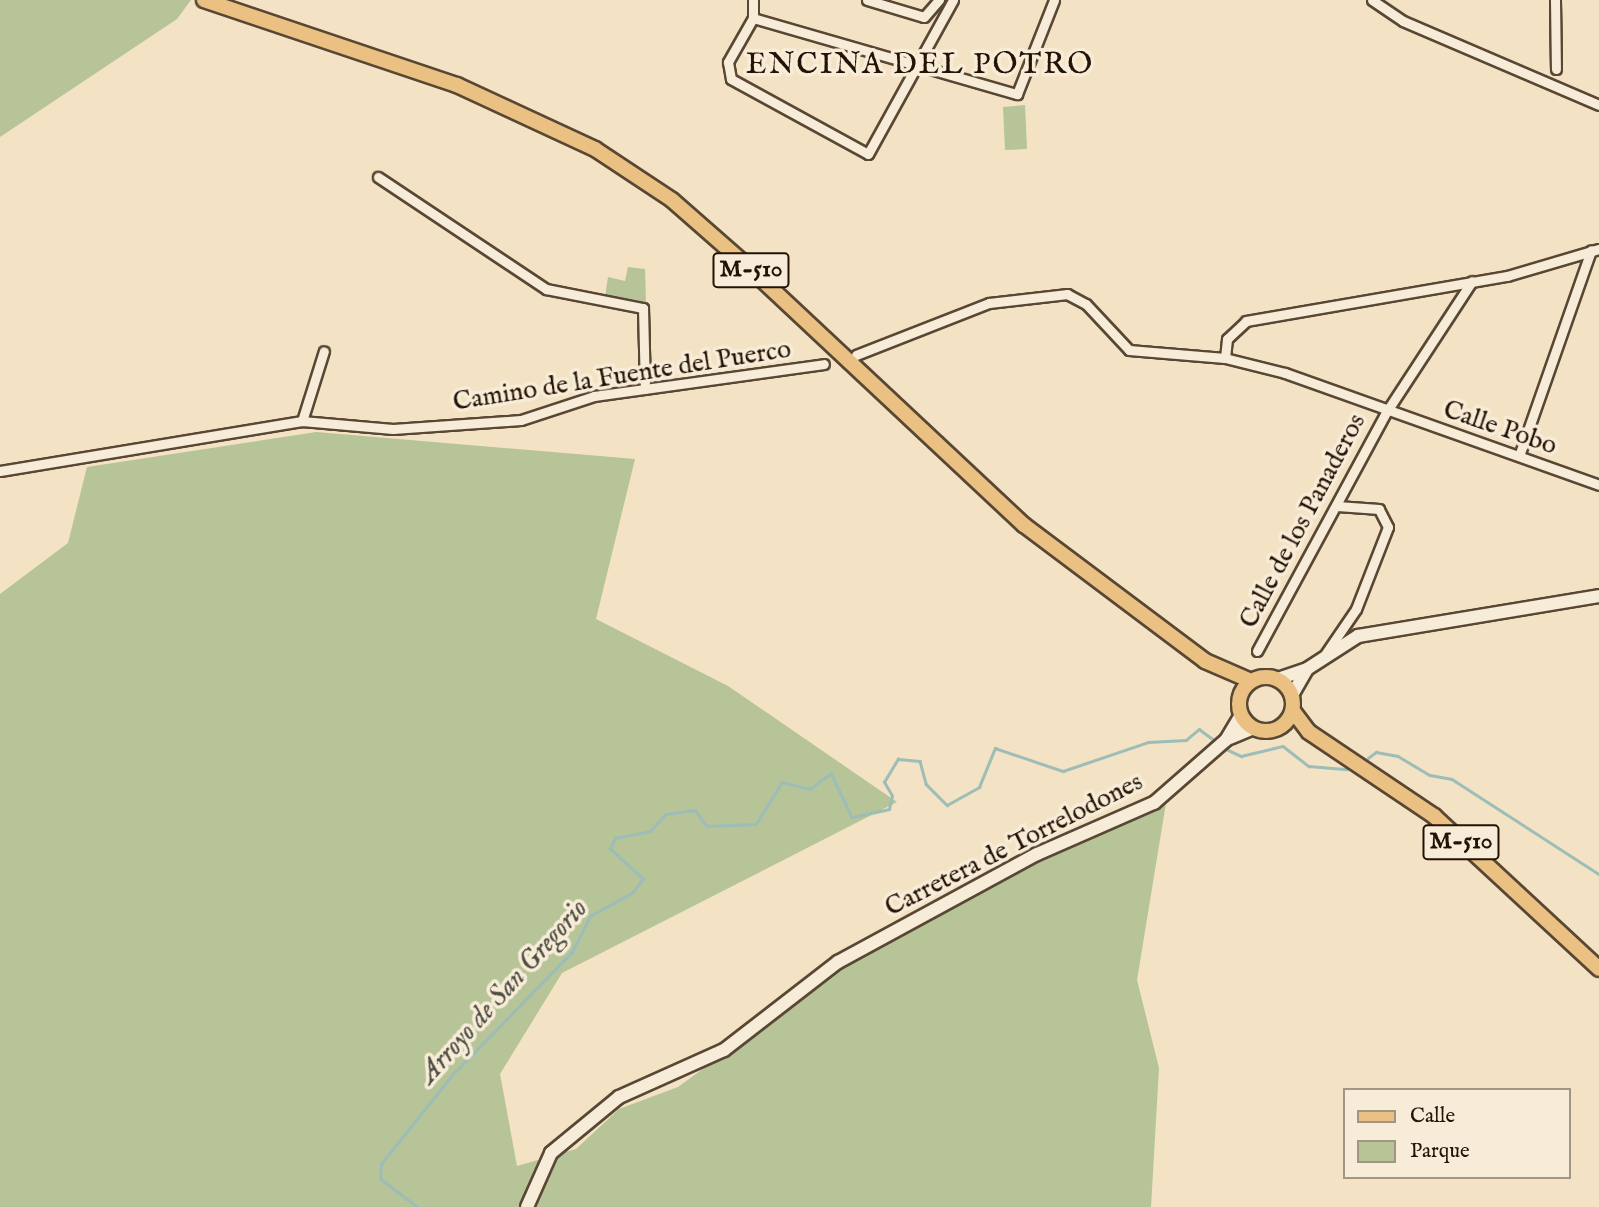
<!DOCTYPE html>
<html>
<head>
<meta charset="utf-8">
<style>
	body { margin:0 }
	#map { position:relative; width:1599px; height:1207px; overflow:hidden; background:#f3e2c3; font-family:"IM FELL English",serif }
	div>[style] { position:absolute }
	.green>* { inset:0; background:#b6c497 }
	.stream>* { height:2.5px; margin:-1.25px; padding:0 1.25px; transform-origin:1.25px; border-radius:1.25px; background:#9cbdb8 }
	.roads { filter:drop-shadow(2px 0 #584734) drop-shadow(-2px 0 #584734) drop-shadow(0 2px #584734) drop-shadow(0 -2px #584734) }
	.minor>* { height:9px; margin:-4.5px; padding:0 4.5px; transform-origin:4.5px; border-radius:4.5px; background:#f7ecd8 }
	.secondary>* { height:12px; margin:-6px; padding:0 6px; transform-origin:6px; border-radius:6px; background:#f7ecd8 }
	.primary>* { height:14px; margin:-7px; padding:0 7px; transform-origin:7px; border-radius:7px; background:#eac182 }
	.primary>.ring { margin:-7px; padding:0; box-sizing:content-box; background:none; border:14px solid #eac182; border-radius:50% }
	span { translate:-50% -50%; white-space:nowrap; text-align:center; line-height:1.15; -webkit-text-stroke:7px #f7ecd8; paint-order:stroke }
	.shield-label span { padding:2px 5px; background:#f7ecd8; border:2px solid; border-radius:5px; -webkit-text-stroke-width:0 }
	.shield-label { font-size:24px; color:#241304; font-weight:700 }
	.street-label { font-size:26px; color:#241304 }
	.water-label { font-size:28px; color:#4e4e43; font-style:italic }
	.quarter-label { font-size:30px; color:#241304; letter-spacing:2px }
	.legend { position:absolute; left:1343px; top:1088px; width:228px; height:91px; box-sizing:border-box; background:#f7ecd8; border:2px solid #a39583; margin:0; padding:9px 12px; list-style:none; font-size:21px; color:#241304 }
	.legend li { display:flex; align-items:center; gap:14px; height:35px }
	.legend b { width:35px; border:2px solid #a39583 }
</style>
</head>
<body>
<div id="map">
	<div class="green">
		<i style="clip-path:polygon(0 0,191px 0,177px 19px,0 137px)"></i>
		<i style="clip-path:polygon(1025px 105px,1027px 149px,1005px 150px,1003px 107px)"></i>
		<i style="clip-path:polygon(628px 267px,645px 269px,646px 303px,605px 297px,608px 277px,625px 281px)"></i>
		<i style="clip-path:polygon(316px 432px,635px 459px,596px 619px,728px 686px,897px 802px,562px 973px,500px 1074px,517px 1166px,576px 1149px,619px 1109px,678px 1087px,837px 971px,1046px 856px,1166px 803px,1137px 980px,1159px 1068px,1151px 1207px,0 1207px,0 594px,68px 543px,87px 467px)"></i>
	</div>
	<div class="stream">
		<i style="left:1226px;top:749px;width:17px;rotate:25deg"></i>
		<i style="left:1241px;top:756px;width:43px;rotate:-13.4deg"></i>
		<i style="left:1283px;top:746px;width:33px;rotate:38deg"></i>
		<i style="left:1309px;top:766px;width:38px;rotate:5deg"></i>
		<i style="left:1368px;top:758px;width:10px;rotate:-37deg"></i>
		<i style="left:1376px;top:752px;width:22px;rotate:10deg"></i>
		<i style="left:1398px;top:756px;width:37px;rotate:31deg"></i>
		<i style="left:1430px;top:775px;width:22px;rotate:10deg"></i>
		<i style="left:1452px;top:779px;width:175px;rotate:32.9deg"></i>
		<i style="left:417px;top:1207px;width:46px;rotate:-142.9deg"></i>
		<i style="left:380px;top:1179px;width:15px;rotate:-86deg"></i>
		<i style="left:381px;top:1164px;width:115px;rotate:-51.3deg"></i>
		<i style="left:453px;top:1074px;width:170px;rotate:-45.7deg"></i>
		<i style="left:572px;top:952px;width:40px;rotate:-63.4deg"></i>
		<i style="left:590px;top:916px;width:48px;rotate:-28.7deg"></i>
		<i style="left:632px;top:893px;width:18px;rotate:-52deg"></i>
		<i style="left:643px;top:879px;width:45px;rotate:-137.7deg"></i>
		<i style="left:610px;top:849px;width:12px;rotate:-66deg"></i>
		<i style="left:615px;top:838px;width:36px;rotate:-11deg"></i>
		<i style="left:650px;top:831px;width:23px;rotate:-47deg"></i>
		<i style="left:666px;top:814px;width:29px;rotate:-8deg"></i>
		<i style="left:695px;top:810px;width:20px;rotate:53deg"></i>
		<i style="left:707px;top:826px;width:49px;rotate:-2.3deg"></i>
		<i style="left:756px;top:824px;width:49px;rotate:-58.2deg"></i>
		<i style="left:782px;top:782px;width:29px;rotate:14deg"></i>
		<i style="left:810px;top:789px;width:26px;rotate:-37deg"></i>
		<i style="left:831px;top:773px;width:49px;rotate:64.5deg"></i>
		<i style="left:852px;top:817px;width:38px;rotate:-12deg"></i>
		<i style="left:889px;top:809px;width:13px;rotate:-77deg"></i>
		<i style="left:892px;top:796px;width:16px;rotate:-120deg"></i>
		<i style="left:884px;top:782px;width:27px;rotate:-59deg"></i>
		<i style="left:898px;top:759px;width:22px;rotate:5deg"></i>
		<i style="left:920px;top:761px;width:24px;rotate:75deg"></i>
		<i style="left:926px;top:784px;width:30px;rotate:45deg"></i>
		<i style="left:947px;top:805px;width:37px;rotate:-29deg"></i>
		<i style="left:979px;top:787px;width:42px;rotate:-67.7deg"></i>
		<i style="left:995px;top:748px;width:72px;rotate:18.7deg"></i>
		<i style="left:1063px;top:771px;width:90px;rotate:-18.8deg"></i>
		<i style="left:1148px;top:742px;width:38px;rotate:-3deg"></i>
		<i style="left:1186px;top:740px;width:17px;rotate:-40deg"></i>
		<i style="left:1199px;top:729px;width:17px;rotate:36deg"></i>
	</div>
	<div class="roads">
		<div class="minor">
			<i style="left:753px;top:0;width:18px;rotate:90deg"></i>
			<i style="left:753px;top:18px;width:51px;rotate:119.6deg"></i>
			<i style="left:728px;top:62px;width:17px;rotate:80deg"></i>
			<i style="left:731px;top:79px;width:156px;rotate:28.7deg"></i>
			<i style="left:868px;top:154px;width:176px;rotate:-61.1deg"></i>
			<i style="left:867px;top:0;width:59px;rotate:16.6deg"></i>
			<i style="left:924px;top:17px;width:23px;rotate:-49deg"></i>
			<i style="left:1372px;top:0;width:37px;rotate:34deg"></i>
			<i style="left:1403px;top:21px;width:213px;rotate:23.2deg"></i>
			<i style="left:1555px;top:0;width:69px;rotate:89.2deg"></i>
			<i style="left:753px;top:18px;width:275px;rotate:16.1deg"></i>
			<i style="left:1017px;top:94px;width:101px;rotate:-68.5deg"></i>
			<i style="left:378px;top:177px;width:202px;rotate:33.7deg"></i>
			<i style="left:546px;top:289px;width:99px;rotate:11.1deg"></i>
			<i style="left:643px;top:308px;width:81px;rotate:88.6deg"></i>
			<i style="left:856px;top:355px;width:143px;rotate:-21.4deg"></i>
			<i style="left:989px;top:303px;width:79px;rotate:-6.6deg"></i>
			<i style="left:1067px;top:294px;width:21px;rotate:28deg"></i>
			<i style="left:1086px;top:304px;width:63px;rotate:46.9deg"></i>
			<i style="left:1129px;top:350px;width:96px;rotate:4.8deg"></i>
			<i style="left:1225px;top:358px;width:62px;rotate:14deg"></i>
			<i style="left:1285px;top:373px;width:333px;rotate:19.6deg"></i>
			<i style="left:1225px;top:358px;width:19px;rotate:-84deg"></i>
			<i style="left:1227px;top:339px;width:26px;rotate:-43deg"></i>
			<i style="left:1246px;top:321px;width:265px;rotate:-9.8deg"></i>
			<i style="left:1507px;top:276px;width:96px;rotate:-16.4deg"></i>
			<i style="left:302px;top:421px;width:73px;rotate:-72.6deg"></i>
			<i style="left:1519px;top:456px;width:218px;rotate:-70.7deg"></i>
			<i style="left:0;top:471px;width:306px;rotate:-9.4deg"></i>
			<i style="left:302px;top:421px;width:91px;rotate:5deg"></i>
			<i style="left:393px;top:429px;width:128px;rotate:-4deg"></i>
			<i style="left:521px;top:420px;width:77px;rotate:-18.2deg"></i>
			<i style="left:594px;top:396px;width:232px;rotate:-7.9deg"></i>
			<i style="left:1257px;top:651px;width:273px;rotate:-61.6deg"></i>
			<i style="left:1387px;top:411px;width:155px;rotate:-56.8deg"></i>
			<i style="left:1326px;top:653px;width:53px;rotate:-55.7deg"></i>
			<i style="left:1356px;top:609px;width:88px;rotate:-68.7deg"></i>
			<i style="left:1388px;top:527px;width:20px;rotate:-117deg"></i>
			<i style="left:1379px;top:509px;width:42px;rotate:-175.9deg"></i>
		</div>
		<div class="secondary">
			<i style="left:1278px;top:679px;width:28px;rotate:-19deg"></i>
			<i style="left:1292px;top:695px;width:30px;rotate:-60deg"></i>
			<i style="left:1307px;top:669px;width:61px;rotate:-32.9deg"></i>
			<i style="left:1358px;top:636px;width:244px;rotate:-9.4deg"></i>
			<i style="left:1230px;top:738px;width:25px;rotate:-23deg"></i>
			<i style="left:527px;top:1207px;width:59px;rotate:-66deg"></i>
			<i style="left:551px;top:1153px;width:88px;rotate:-39.5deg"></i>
			<i style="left:619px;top:1097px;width:115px;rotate:-24.1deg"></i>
			<i style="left:724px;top:1050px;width:144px;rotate:-37.7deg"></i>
			<i style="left:838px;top:962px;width:226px;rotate:-28.5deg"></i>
			<i style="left:1037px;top:854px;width:128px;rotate:-23.6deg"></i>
			<i style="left:1154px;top:803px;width:96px;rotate:-41.2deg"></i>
			<i style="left:1226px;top:740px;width:29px;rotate:-59deg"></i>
		</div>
		<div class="primary">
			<i style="left:204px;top:0;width:267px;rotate:18.6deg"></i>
			<i style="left:457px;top:85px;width:152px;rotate:24.9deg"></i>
			<i style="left:595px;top:149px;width:92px;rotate:33.5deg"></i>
			<i style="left:672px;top:200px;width:97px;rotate:41.2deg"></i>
			<i style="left:745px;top:264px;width:382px;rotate:43.1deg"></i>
			<i style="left:1024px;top:525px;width:226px;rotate:36.9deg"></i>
			<i style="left:1205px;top:661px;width:50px;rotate:23.5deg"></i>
			<i class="ring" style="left:1239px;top:677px;width:40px;height:40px"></i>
			<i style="left:1293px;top:711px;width:26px;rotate:53deg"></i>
			<i style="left:1309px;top:732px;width:151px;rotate:33.9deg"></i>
			<i style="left:1434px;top:816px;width:225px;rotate:42.8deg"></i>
		</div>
	</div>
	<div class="shield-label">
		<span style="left:751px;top:270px">M-510</span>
		<span style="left:1461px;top:842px">M-510</span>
	</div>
	<div class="street-label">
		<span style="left:622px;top:376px;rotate:-9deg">Camino de la Fuente del Puerco</span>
		<span style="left:1500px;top:428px;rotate:19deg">Calle Pobo</span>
		<span style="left:1303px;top:521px;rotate:-62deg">Calle de los Panaderos</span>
		<span style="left:1014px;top:845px;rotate:-27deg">Carretera de Torrelodones</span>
	</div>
	<div class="water-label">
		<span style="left:504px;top:992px;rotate:-48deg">Arroyo de San Gregorio</span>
	</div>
	<div class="quarter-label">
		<span style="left:920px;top:65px">ENCINA DEL POTRO</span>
	</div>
	<ul class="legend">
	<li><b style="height:9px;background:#eac182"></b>Calle</li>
	<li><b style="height:19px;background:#b6c497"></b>Parque</li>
	</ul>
</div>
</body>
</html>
